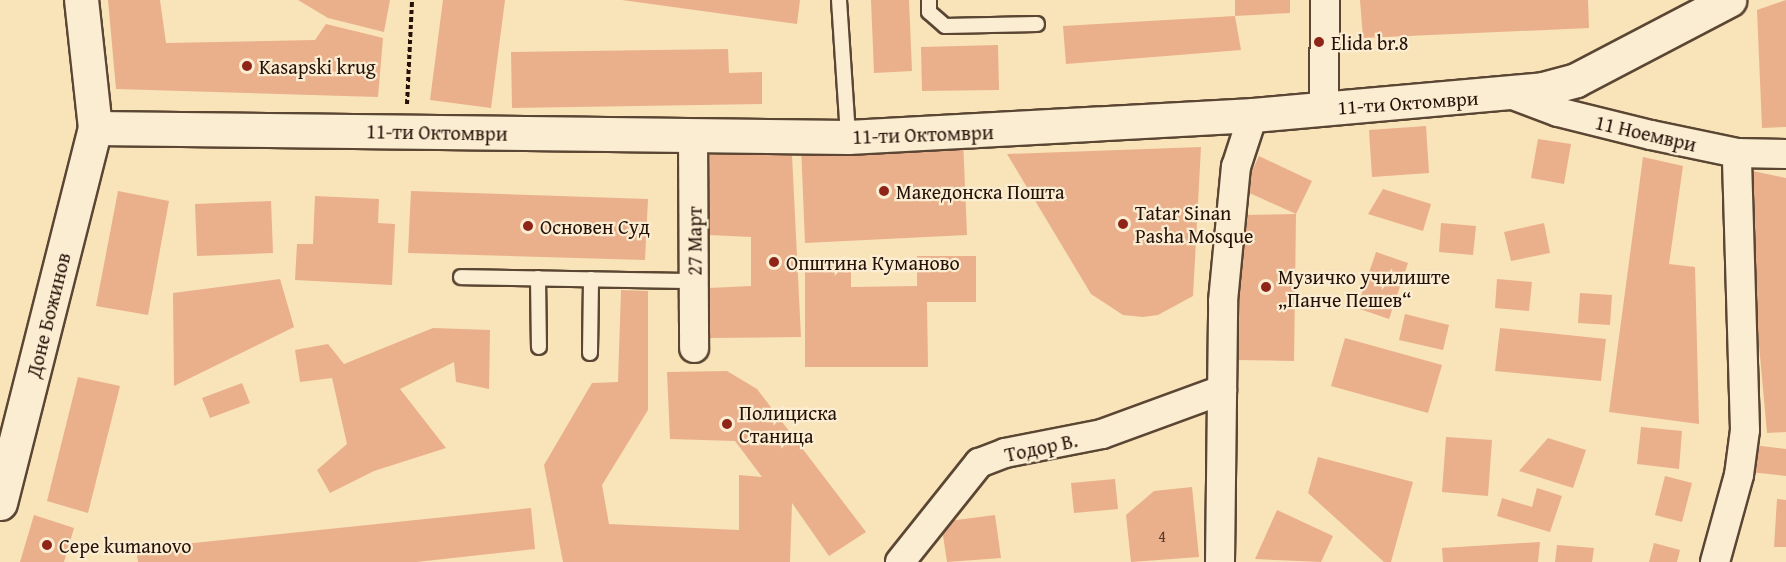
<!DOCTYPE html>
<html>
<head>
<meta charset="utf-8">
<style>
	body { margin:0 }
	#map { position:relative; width:1786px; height:562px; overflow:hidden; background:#f9e3b9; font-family:"Gentium Book Plus",serif }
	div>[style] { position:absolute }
	.building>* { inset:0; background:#eab08b }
	.path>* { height:4px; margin-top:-2px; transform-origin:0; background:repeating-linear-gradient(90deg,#261108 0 4.5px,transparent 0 7.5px) }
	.roads { filter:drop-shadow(2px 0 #5b4634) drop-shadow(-2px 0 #5b4634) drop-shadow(0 2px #5b4634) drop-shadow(0 -2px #5b4634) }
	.lane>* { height:14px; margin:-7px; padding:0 7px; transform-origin:7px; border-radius:7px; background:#fbedd2 }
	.street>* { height:28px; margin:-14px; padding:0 14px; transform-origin:14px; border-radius:14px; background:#fbedd2 }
	.secondary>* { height:33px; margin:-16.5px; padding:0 16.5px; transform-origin:16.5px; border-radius:16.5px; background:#fbedd2 }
	.dots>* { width:16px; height:16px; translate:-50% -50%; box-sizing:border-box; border:3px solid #fbedd2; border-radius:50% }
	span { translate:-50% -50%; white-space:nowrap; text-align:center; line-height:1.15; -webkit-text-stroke:4.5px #fbedd2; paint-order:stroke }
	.number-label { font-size:16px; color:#573929 }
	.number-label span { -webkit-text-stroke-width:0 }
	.poi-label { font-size:20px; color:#261108 }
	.left { translate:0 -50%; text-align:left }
	.street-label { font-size:20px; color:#261108 }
</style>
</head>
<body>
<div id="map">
	<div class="building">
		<i style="clip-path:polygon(108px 0,160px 0,166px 43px,315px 40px,326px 24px,383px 38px,378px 97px,116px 89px)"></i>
		<i style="clip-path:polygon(298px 0,390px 0,384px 32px,328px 18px)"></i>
		<i style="clip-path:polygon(443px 0,505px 0,491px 108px,430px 100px)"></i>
		<i style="clip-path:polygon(622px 0,800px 0,797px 24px)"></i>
		<i style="clip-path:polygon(871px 0,909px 0,912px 71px,874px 73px)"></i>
		<i style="clip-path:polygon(1235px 0,1290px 0,1290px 13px,1235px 16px)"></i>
		<i style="clip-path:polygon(1360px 0,1588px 0,1589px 28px,1363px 38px)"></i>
		<i style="clip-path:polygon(1786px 0,1786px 127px,1762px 128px,1757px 10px)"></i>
		<i style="clip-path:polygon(1235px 16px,1241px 50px,1066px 64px,1063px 26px)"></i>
		<i style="clip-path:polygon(998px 45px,999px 90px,922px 91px,921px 47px)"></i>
		<i style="clip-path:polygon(728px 49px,729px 73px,762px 72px,762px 104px,512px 108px,511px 52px)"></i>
		<i style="clip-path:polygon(1426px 126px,1429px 173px,1372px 177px,1369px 130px)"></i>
		<i style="clip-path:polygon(963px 139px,967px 235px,805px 243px,801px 146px)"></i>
		<i style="clip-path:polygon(1538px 139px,1571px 144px,1564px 184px,1531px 178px)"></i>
		<i style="clip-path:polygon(1201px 147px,1193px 296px,1158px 315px,1143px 317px,1123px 315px,1091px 294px,1007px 154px)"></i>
		<i style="clip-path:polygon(706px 155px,792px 155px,801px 337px,707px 338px,708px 288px,751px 286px,751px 237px,709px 235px)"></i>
		<i style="clip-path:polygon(1259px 156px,1312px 181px,1296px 214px,1243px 190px)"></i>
		<i style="clip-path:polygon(1643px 157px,1683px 166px,1669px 264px,1695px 267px,1699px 424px,1609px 412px)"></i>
		<i style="clip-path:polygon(1743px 169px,1786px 178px,1786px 432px,1767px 433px)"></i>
		<i style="clip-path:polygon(1383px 189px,1431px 204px,1423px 231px,1368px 214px)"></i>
		<i style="clip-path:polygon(118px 191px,169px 201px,148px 315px,96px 306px)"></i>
		<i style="clip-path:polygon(411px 191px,648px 199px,645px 260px,408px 253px)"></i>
		<i style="clip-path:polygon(315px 196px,379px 199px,378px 223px,395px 224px,392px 285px,295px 280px,297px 244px,313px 244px)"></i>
		<i style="clip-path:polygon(271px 201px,273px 253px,197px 256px,195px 204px)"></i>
		<i style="clip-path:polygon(1296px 214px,1294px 361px,1236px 360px,1239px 215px)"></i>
		<i style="clip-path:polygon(1441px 223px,1476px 226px,1473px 255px,1439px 252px)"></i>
		<i style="clip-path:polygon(1544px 223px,1550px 253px,1511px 261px,1504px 232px)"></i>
		<i style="clip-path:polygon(1376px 252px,1408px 263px,1389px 319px,1357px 308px)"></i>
		<i style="clip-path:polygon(917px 256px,976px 256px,976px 302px,927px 302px,928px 367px,805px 367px,805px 259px,851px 259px,851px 287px,917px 286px)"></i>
		<i style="clip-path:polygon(280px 279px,294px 327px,174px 386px,173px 293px)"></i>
		<i style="clip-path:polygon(1497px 279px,1532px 282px,1529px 311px,1495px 308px)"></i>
		<i style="clip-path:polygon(621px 290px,648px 291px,648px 410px,602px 485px,609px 524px,739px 530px,739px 475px,762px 477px,735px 441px,670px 439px,667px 372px,727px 371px,757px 389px,866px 532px,829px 556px,792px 503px,790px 562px,563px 562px,544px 465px,592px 383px,618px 382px)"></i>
		<i style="clip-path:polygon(1580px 293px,1612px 295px,1610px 325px,1578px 323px)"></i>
		<i style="clip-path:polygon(1405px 314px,1449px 325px,1443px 350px,1399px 340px)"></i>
		<i style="clip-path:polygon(433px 328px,490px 330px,489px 389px,456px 382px,454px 362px,400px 389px,446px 448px,374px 471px,330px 493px,317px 470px,347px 444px,332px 378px,300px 382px,295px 350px,328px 344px,344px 364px)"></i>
		<i style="clip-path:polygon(1500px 328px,1606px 339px,1601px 381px,1495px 371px)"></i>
		<i style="clip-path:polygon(1345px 338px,1442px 365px,1428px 413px,1331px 386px)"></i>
		<i style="clip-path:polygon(78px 377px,120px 386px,88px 513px,47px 501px)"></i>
		<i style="clip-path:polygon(242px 383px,250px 403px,210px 418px,202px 398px)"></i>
		<i style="clip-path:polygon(1641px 427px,1682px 431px,1679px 469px,1637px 464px)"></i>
		<i style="clip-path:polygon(1446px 437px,1492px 440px,1488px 496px,1442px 492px)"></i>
		<i style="clip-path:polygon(1548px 438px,1586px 450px,1573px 488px,1519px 471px)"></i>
		<i style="clip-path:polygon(1753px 445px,1786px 449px,1786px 476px,1750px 472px)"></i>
		<i style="clip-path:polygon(1318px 457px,1413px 482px,1391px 562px,1384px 562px,1308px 493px)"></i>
		<i style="clip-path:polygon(1665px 476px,1692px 483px,1682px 522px,1655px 515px)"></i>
		<i style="clip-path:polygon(1115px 479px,1118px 509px,1074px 513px,1071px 483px)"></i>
		<i style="clip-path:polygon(1192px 487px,1199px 557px,1131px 562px,1126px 515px,1154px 491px)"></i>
		<i style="clip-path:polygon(1537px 488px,1562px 496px,1550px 532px,1497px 516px,1502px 498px,1532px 507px)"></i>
		<i style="clip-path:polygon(1777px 499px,1786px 500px,1786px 547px,1774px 547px)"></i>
		<i style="clip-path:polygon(531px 508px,535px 549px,416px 562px,138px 562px,136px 549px)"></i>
		<i style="clip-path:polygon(1277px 510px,1333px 536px,1321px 562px,1255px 559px)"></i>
		<i style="clip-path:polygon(34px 515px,74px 528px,64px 562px,20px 562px)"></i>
		<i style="clip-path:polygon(995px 515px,1001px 558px,947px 562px,941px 522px)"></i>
		<i style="clip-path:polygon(1540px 542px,1538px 562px,1443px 562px,1442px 548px)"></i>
		<i style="clip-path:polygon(1654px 543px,1680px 550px,1677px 562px,1649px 562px)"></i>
		<i style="clip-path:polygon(1557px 545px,1594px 548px,1592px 562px,1555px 562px)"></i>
	</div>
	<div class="path">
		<i style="left:407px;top:104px;width:104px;rotate:-87.2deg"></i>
	</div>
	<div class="roads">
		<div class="lane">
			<i style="left:839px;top:0;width:137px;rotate:86.2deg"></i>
			<i style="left:929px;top:0;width:12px;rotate:90deg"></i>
			<i style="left:929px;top:12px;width:21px;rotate:41deg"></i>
			<i style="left:945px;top:26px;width:92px;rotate:-1.2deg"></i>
			<i style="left:461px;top:277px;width:233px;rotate:1deg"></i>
			<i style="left:538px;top:278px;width:69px;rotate:89.2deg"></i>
			<i style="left:590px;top:353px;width:74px;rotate:-89.2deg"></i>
		</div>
		<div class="street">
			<i style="left:1510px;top:94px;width:51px;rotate:20.6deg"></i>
			<i style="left:1558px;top:112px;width:96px;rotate:13.9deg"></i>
			<i style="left:1651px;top:135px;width:88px;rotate:11.8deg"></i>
			<i style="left:1737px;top:153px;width:49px;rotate:1.2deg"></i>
			<i style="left:1324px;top:109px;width:109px;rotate:-89.5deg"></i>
			<i style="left:693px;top:135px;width:213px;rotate:89.7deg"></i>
			<i style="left:900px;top:562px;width:127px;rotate:-51.4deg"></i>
			<i style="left:979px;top:463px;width:28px;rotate:-21deg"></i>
			<i style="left:1005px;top:453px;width:99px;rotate:-11.1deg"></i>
			<i style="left:1102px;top:434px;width:128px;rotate:-20.1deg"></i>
			<i style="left:1220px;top:562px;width:261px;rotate:-89.3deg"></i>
			<i style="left:1223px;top:301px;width:135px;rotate:-84.5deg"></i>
			<i style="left:1236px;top:167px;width:55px;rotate:-71.9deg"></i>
			<i style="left:1715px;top:562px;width:90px;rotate:-74.6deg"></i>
			<i style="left:1739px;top:475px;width:45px;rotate:-82.4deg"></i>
			<i style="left:1745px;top:430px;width:277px;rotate:-91.7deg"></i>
		</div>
		<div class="secondary">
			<i style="left:95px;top:128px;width:753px;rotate:0.68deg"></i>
			<i style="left:848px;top:137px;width:406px;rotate:-3.1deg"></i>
			<i style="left:1253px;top:115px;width:291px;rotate:-5.1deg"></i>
			<i style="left:1543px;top:89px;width:34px;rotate:-15deg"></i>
			<i style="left:1576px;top:80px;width:173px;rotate:-27.6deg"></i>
			<i style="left:0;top:503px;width:387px;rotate:-75.8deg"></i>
			<i style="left:95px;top:128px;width:129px;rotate:-96.2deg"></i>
		</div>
	</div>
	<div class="dots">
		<i style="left:1319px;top:42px;background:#8f2418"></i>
		<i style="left:247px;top:66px;background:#8f2418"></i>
		<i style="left:884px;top:191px;background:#8f2418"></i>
		<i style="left:1123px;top:224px;background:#8f2418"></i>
		<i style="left:528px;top:226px;background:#8f2418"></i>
		<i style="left:774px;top:262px;background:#8f2418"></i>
		<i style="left:1266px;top:287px;background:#8f2418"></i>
		<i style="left:727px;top:424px;background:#8f2418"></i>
		<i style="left:47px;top:545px;background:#8f2418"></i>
	</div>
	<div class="number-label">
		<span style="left:1162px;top:536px">4</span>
	</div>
	<div class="poi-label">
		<span class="left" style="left:1331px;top:42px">Elida br.8</span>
		<span class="left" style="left:259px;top:66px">Kasapski krug</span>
		<span class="left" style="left:896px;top:191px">Македонска Пошта</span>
		<span class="left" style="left:1135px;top:224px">Tatar Sinan<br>Pasha Mosque</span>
		<span class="left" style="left:540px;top:226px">Основен Суд</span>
		<span class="left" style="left:786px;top:262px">Општина Куманово</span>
		<span class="left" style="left:1278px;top:288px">Музичко училиште<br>„Панче Пешев“</span>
		<span class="left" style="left:739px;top:424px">Полициска<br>Станица</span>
		<span class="left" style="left:59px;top:545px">Cepe kumanovo</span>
	</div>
	<div class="street-label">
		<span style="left:1408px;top:102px;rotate:-4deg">11-ти Октомври</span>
		<span style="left:437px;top:132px;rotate:1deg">11-ти Октомври</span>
		<span style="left:1646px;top:133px;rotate:13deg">11 Ноември</span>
		<span style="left:923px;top:134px;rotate:-2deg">11-ти Октомври</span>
		<span style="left:694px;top:241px;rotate:-90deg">27 Март</span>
		<span style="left:48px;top:315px;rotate:-76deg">Доне Божинов</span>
		<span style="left:1041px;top:447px;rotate:-12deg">Тодор В.</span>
	</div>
</div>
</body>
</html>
